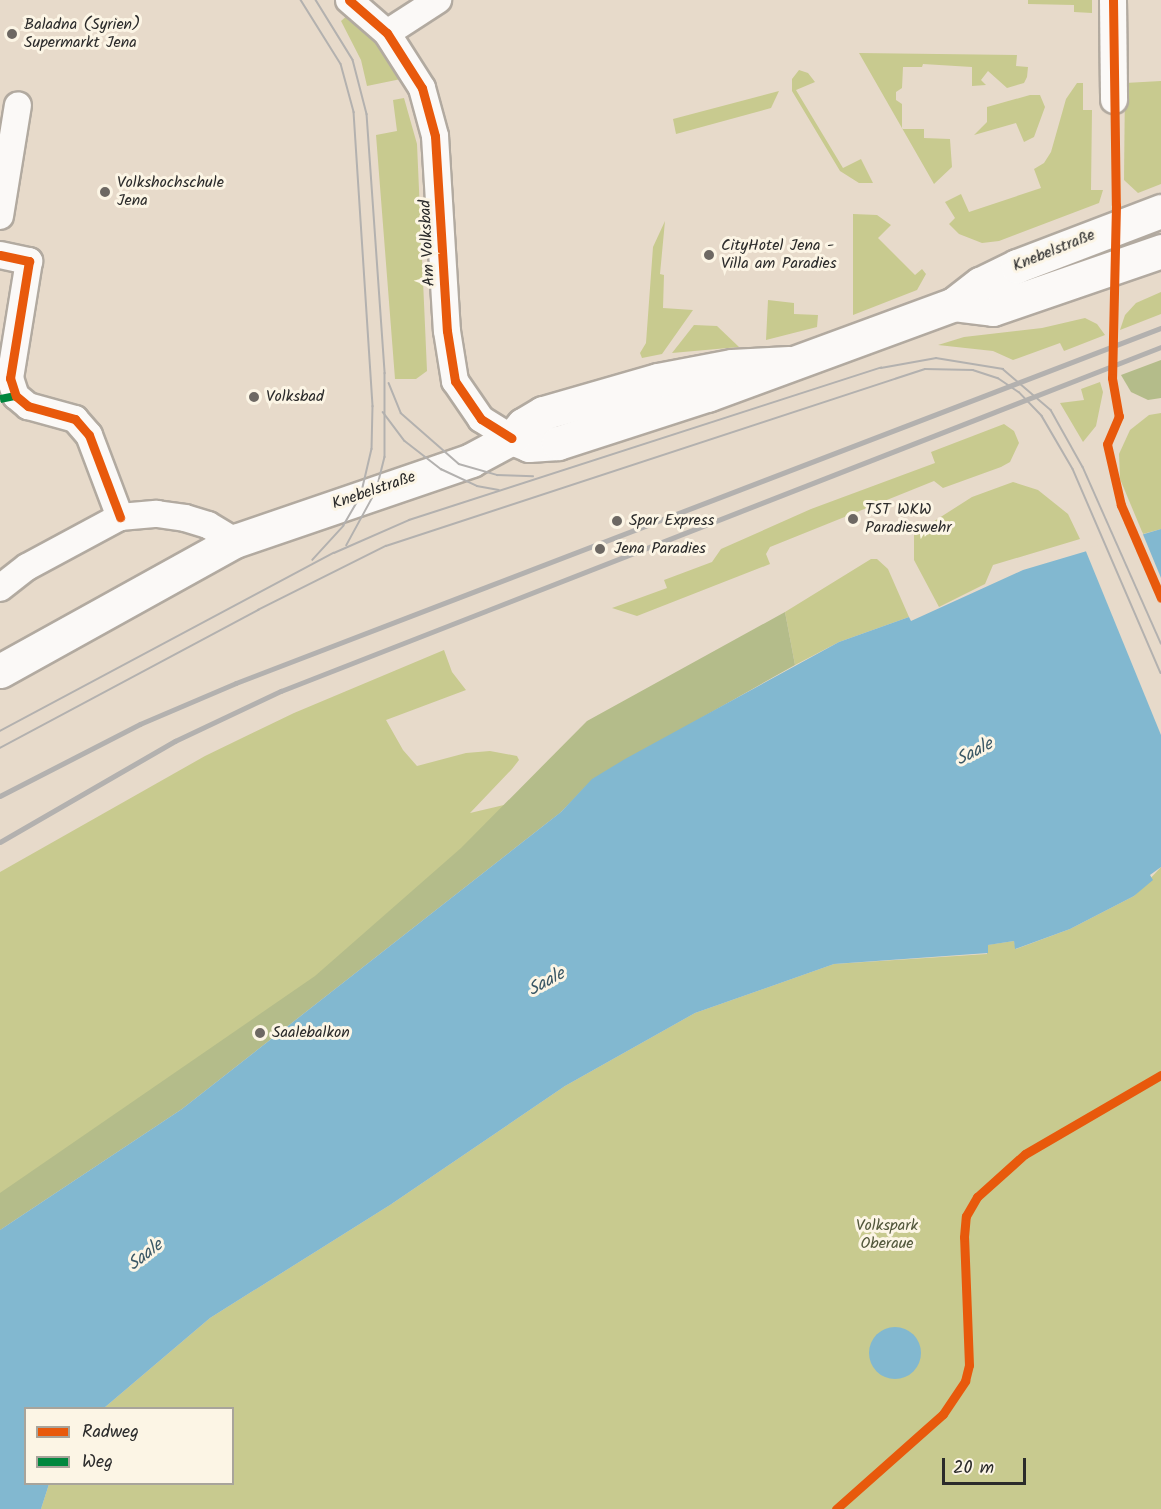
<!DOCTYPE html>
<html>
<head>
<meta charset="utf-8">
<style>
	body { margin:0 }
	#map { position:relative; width:1161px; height:1509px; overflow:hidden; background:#e7daca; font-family:Kalam,sans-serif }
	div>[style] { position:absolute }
	.green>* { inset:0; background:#c8ca8f }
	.forest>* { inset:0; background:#b4bc8a }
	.water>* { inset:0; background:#82b8d0 }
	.round { border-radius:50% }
	.pier>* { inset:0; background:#e7daca }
	.roads { filter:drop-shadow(2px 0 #b2aaa0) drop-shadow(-2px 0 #b2aaa0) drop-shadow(0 2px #b2aaa0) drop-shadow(0 -2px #b2aaa0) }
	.street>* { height:26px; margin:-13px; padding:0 13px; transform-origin:13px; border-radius:13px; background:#fbf9f7 }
	.secondary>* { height:33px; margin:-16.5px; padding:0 16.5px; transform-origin:16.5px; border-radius:16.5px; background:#fbf9f7 }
	.tram>* { height:1.5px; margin:-0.75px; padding:0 0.75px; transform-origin:0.75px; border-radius:0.75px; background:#b3b1af }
	.rail>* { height:4.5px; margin:-2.25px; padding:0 2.25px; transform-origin:2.25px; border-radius:2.25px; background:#b3b1af }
	.quiet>* { height:8px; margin-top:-4px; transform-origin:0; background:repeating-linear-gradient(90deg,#00873e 0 15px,transparent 0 23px) }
	.cycleway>* { height:9px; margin:-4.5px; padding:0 4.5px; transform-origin:4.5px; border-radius:4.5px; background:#e8590c }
	.dots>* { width:16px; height:16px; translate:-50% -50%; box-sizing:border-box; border:3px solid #fcf5e5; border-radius:50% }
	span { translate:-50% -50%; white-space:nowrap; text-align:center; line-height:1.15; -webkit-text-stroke:6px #fcf5e5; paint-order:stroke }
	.poi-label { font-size:16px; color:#2b2b2b }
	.left { translate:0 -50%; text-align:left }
	.street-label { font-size:16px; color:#2b2b2b }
	.park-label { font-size:16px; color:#52573b }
	.water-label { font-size:18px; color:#3a5765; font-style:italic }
	.legend { position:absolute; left:24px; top:1407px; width:210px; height:78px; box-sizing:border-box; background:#fcf5e5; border:2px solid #a8a49b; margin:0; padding:8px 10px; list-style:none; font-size:18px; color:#2b2b2b }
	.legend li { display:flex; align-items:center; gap:12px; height:30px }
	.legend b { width:30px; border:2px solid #a8a49b }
	.scale { position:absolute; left:942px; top:1458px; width:84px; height:27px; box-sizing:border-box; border:3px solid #2b2b2b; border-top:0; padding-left:8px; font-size:18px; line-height:21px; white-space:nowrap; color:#2b2b2b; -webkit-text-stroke:4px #fcf5e5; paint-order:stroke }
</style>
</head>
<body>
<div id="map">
	<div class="green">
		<i style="clip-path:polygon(1028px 0,1092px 0,1092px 13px,1074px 12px,1074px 5px,1028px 4px)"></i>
		<i style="clip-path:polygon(348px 15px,377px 41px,401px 79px,367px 86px,361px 60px,341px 21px)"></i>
		<i style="clip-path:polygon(859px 53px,1017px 55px,1016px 66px,1028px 67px,1027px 77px,1024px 83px,1007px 88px,988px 71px,981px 80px,986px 85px,972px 86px,972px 67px,923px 64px,922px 67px,903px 67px,902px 88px,896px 92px,896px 100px,902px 104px,902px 129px,924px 129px,924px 138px,950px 139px,952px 167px,934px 184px)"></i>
		<i style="clip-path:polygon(799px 70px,808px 73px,815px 82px,796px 90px,843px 168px,861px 159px,873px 183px,859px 183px,840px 171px,792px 91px,792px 79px)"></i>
		<i style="clip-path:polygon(1161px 81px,1161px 184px,1138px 193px,1124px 180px,1125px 83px)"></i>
		<i style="clip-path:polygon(1077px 83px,1083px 83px,1083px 110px,1092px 110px,1091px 190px,1103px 190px,1099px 203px,999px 241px,982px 243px,959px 234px,949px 224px,955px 218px,945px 202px,961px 194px,969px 212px,1041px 188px,1034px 169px,1044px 163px,1051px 152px,1066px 99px)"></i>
		<i style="clip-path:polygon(779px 91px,771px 108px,676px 134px,673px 119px)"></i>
		<i style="clip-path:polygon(1030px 95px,1040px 95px,1045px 107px,1034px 137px,1024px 142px,1016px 123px,974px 135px,987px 122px,987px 107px)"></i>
		<i style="clip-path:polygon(404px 98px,417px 144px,427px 371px,416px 379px,395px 379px,376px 135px,397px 131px,393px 100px)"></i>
		<i style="clip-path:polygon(853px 214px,877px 215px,891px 225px,878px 238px,915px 275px,922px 269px,926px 274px,917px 290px,853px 315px)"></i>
		<i style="clip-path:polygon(665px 221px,660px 274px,664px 275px,663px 308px,693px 310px,662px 354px,642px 358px,640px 353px,646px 343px,653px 247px)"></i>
		<i style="clip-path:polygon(1161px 292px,1161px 314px,1120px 330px,1125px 315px,1136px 303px)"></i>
		<i style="clip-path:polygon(768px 300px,794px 303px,794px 314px,818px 315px,817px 327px,766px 340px)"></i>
		<i style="clip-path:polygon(1085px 318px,1097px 324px,1105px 335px,1064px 351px,1060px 343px,1013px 360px,993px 351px,938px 345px,964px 337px,1042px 328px)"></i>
		<i style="clip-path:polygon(694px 325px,717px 326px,739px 347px,672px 353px)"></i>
		<i style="clip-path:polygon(1100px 382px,1103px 392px,1096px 426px,1083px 442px,1060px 403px,1084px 400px,1081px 389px)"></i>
		<i style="clip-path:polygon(1161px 413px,1161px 529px,1143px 534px,1120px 479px,1119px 454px,1130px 430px,1149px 415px)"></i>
		<i style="clip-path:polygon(1004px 424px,1014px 431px,1019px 443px,1010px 462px,1001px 467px,943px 488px,934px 481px,770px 547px,766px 554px,770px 564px,637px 616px,612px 608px,667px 588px,664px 580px,712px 562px,721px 549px,811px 509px,935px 463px,931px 452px)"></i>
		<i style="clip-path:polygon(1013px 482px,1038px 490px,1068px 514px,1080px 539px,993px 565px,985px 584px,939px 607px,914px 560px,914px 534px,972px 497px)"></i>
		<i style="clip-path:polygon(871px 559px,877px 559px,888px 569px,909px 617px,839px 642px,795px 665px,785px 612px)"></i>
		<i style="clip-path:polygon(444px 650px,452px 672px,466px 690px,386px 720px,403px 750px,417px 766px,466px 753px,490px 751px,517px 756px,519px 760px,512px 769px,470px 813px,504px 805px,561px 812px,0 1230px,0 872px,205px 756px,294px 713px)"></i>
		<i style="clip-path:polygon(1161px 867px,1161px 1509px,41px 1509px,49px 1484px,232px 1484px,232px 1408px,104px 1408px,210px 1318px,390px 1205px,565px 1086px,695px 1013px,834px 964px,987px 954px,987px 945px,1014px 941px,1016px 949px,1070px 929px,1134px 896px)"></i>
	</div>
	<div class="forest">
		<i style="clip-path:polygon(1161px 360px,1161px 398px,1148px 400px,1131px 392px,1121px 375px)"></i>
		<i style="clip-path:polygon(785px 612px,795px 665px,593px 779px,561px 812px,182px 1109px,0 1230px,0 1193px,315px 976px,461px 848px,587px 721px)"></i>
	</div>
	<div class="water">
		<i style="clip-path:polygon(1161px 529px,1161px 867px,1150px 875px,1153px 880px,1134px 896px,1070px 929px,1015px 949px,1014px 941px,988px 945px,988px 953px,834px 964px,695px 1013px,565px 1086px,390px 1205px,210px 1318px,104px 1408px,26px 1408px,26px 1484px,49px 1484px,41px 1509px,0 1509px,0 1230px,182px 1109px,561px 812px,592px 779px,625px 759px,839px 642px,909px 617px,911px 621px,1023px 570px)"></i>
		<i class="round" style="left:869px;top:1327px;width:52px;height:52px"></i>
	</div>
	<div class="pier">
		<i style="clip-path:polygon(1142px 532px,1161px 578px,1161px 735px,1085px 549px)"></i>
	</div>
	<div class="roads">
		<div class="street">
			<i style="left:349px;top:0;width:50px;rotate:41deg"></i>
			<i style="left:387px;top:33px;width:65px;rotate:57.5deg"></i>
			<i style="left:422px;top:88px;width:50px;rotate:74.8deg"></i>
			<i style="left:435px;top:136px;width:195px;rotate:86.5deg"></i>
			<i style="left:447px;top:331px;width:51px;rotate:80.9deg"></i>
			<i style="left:455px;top:381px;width:46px;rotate:55.6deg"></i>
			<i style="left:481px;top:419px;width:36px;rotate:32deg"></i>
			<i style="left:1113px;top:0;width:100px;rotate:89.4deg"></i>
			<i style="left:387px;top:33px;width:61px;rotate:-32.9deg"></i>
			<i style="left:0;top:216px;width:112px;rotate:-80.8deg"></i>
			<i style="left:0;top:255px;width:30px;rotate:12deg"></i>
			<i style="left:29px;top:261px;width:119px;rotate:99.2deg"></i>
			<i style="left:10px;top:378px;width:19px;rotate:72deg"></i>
			<i style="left:16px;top:396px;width:16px;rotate:40deg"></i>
			<i style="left:28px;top:406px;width:49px;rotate:15.5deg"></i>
			<i style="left:75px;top:419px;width:21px;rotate:49deg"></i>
			<i style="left:89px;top:435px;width:88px;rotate:69.3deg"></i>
			<i style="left:0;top:588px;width:34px;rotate:-38deg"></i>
			<i style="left:27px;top:567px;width:106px;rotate:-28.3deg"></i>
			<i style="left:120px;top:517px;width:37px;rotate:-5deg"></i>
			<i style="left:157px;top:514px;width:28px;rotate:8deg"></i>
			<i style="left:185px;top:518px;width:24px;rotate:17deg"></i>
			<i style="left:208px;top:525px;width:31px;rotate:31deg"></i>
		</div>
		<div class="secondary">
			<i style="left:954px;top:304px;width:39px;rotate:7deg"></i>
			<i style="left:993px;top:309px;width:178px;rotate:-19deg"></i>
			<i style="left:512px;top:438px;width:18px;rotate:22deg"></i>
			<i style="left:529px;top:445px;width:29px;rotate:-4deg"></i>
			<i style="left:558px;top:443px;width:157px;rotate:-17.9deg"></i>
			<i style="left:707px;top:395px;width:263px;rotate:-20.2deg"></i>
			<i style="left:954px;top:304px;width:33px;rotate:-38deg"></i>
			<i style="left:980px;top:284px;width:41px;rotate:-25.9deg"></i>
			<i style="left:1017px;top:266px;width:154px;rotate:-20.9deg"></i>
			<i style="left:0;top:671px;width:269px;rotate:-29deg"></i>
			<i style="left:235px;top:541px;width:250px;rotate:-18.9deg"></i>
			<i style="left:471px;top:460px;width:47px;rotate:-28.2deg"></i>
			<i style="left:512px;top:438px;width:17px;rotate:-50deg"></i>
			<i style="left:523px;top:425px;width:23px;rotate:-31deg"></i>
			<i style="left:543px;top:413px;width:120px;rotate:-16deg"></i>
			<i style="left:658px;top:380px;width:75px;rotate:-10.7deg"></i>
			<i style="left:732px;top:366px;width:57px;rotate:-3deg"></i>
		</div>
	</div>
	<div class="tram">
		<i style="left:301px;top:0;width:75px;rotate:58deg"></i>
		<i style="left:341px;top:64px;width:50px;rotate:74.8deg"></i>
		<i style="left:354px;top:112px;width:295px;rotate:86.3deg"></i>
		<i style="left:373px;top:406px;width:43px;rotate:91.3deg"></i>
		<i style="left:372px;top:449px;width:48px;rotate:103.2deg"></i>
		<i style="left:361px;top:496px;width:34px;rotate:120deg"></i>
		<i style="left:344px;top:526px;width:46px;rotate:132.4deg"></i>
		<i style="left:316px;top:0;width:70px;rotate:58.3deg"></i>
		<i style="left:353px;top:60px;width:56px;rotate:75.5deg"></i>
		<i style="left:367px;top:114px;width:260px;rotate:86deg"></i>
		<i style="left:385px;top:373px;width:84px;rotate:90deg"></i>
		<i style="left:385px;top:457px;width:34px;rotate:104deg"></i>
		<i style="left:377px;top:490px;width:63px;rotate:118.6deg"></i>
		<i style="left:389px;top:383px;width:32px;rotate:68deg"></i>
		<i style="left:401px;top:413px;width:77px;rotate:41.3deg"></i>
		<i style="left:459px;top:464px;width:40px;rotate:16deg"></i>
		<i style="left:497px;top:475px;width:36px;rotate:2deg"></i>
		<i style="left:383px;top:412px;width:36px;rotate:53deg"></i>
		<i style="left:405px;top:441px;width:46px;rotate:37.9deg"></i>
		<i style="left:441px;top:469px;width:40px;rotate:25deg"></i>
		<i style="left:477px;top:486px;width:22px;rotate:10deg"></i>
		<i style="left:0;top:731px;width:378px;rotate:-28.1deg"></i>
		<i style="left:334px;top:553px;width:82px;rotate:-23.7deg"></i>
		<i style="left:409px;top:520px;width:496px;rotate:-17.9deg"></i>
		<i style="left:881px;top:368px;width:56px;rotate:-10.3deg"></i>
		<i style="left:936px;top:358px;width:68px;rotate:9.3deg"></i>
		<i style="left:1003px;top:369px;width:63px;rotate:40.5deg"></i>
		<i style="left:1051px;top:410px;width:65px;rotate:60.7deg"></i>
		<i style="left:1083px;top:467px;width:193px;rotate:66.1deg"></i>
		<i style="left:0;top:748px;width:293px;rotate:-28.1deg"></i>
		<i style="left:258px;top:610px;width:143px;rotate:-26.6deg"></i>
		<i style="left:386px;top:546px;width:567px;rotate:-18.18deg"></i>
		<i style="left:925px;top:369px;width:48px;rotate:1.2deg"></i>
		<i style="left:973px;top:370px;width:26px;rotate:18deg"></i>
		<i style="left:998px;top:378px;width:25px;rotate:34deg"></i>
		<i style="left:1019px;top:392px;width:33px;rotate:46deg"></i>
		<i style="left:1042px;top:416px;width:61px;rotate:59.7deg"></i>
		<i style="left:1073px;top:469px;width:222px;rotate:66.7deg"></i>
	</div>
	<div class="rail">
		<i style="left:0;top:796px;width:157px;rotate:-27.2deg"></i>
		<i style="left:140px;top:724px;width:104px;rotate:-23.1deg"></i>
		<i style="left:236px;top:683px;width:991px;rotate:-21deg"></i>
		<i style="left:0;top:842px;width:202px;rotate:-30deg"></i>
		<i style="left:175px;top:741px;width:117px;rotate:-25.3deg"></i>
		<i style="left:281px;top:691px;width:945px;rotate:-21.35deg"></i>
	</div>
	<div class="quiet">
		<i style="left:0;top:399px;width:16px;rotate:-11deg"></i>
	</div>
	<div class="cycleway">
		<i style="left:349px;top:0;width:50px;rotate:41deg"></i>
		<i style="left:387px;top:33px;width:65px;rotate:57.5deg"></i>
		<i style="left:422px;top:88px;width:50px;rotate:74.8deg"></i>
		<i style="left:435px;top:136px;width:195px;rotate:86.5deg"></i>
		<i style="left:447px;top:331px;width:51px;rotate:80.9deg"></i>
		<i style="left:455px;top:381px;width:46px;rotate:55.6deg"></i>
		<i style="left:481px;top:419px;width:36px;rotate:32deg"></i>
		<i style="left:1113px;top:0;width:205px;rotate:89.2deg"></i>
		<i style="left:1116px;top:205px;width:173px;rotate:91.3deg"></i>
		<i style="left:1112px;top:378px;width:39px;rotate:80deg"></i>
		<i style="left:1119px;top:416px;width:30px;rotate:113deg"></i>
		<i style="left:1107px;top:444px;width:63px;rotate:77.1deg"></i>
		<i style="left:1121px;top:505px;width:101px;rotate:66.7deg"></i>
		<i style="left:0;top:255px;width:30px;rotate:12deg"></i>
		<i style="left:29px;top:261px;width:119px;rotate:99.2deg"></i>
		<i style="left:10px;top:378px;width:19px;rotate:72deg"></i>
		<i style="left:16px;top:396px;width:16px;rotate:40deg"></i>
		<i style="left:28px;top:406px;width:49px;rotate:15.5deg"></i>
		<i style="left:75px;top:419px;width:21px;rotate:49deg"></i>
		<i style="left:89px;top:435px;width:88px;rotate:69.3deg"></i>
		<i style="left:836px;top:1509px;width:143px;rotate:-41.6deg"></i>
		<i style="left:943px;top:1414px;width:40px;rotate:-56deg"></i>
		<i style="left:965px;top:1381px;width:16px;rotate:-76deg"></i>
		<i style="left:969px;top:1365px;width:128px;rotate:-92.2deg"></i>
		<i style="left:964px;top:1237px;width:21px;rotate:-85deg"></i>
		<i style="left:966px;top:1216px;width:22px;rotate:-60deg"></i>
		<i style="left:977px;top:1197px;width:64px;rotate:-41.9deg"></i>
		<i style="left:1025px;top:1154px;width:157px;rotate:-30.2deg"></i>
	</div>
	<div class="dots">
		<i style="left:12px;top:34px;background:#6d6863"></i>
		<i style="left:105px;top:192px;background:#6d6863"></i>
		<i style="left:709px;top:255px;background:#6d6863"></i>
		<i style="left:254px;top:397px;background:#6d6863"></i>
		<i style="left:853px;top:519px;background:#6d6863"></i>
		<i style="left:617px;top:521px;background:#6d6863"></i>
		<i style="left:600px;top:549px;background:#6d6863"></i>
		<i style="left:260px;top:1033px;background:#6d6863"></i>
	</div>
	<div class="poi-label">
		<span class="left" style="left:24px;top:34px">Baladna (Syrien)<br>Supermarkt Jena</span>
		<span class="left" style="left:117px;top:192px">Volkshochschule<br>Jena</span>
		<span class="left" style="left:721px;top:255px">CityHotel Jena -<br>Villa am Paradies</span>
		<span class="left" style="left:266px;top:397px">Volksbad</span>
		<span class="left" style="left:865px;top:519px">TST WKW<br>Paradieswehr</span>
		<span class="left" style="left:629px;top:521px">Spar Express</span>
		<span class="left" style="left:614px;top:549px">Jena Paradies</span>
		<span class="left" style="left:272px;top:1033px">Saalebalkon</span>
	</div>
	<div class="street-label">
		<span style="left:428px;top:243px;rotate:-93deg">Am Volksbad</span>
		<span style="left:1054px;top:251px;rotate:-22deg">Knebelstraße</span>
		<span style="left:374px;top:491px;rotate:-19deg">Knebelstraße</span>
	</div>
	<div class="park-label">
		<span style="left:887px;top:1235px">Volkspark<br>Oberaue</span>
	</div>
	<div class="water-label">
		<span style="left:975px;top:753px;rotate:-28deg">Saale</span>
		<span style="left:547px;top:983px;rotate:-29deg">Saale</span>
		<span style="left:146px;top:1256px;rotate:-38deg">Saale</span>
	</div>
	<ul class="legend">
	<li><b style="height:8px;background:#e8590c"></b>Radweg</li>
	<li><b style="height:8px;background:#00873e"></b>Weg</li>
	</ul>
	<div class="scale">20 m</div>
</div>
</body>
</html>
